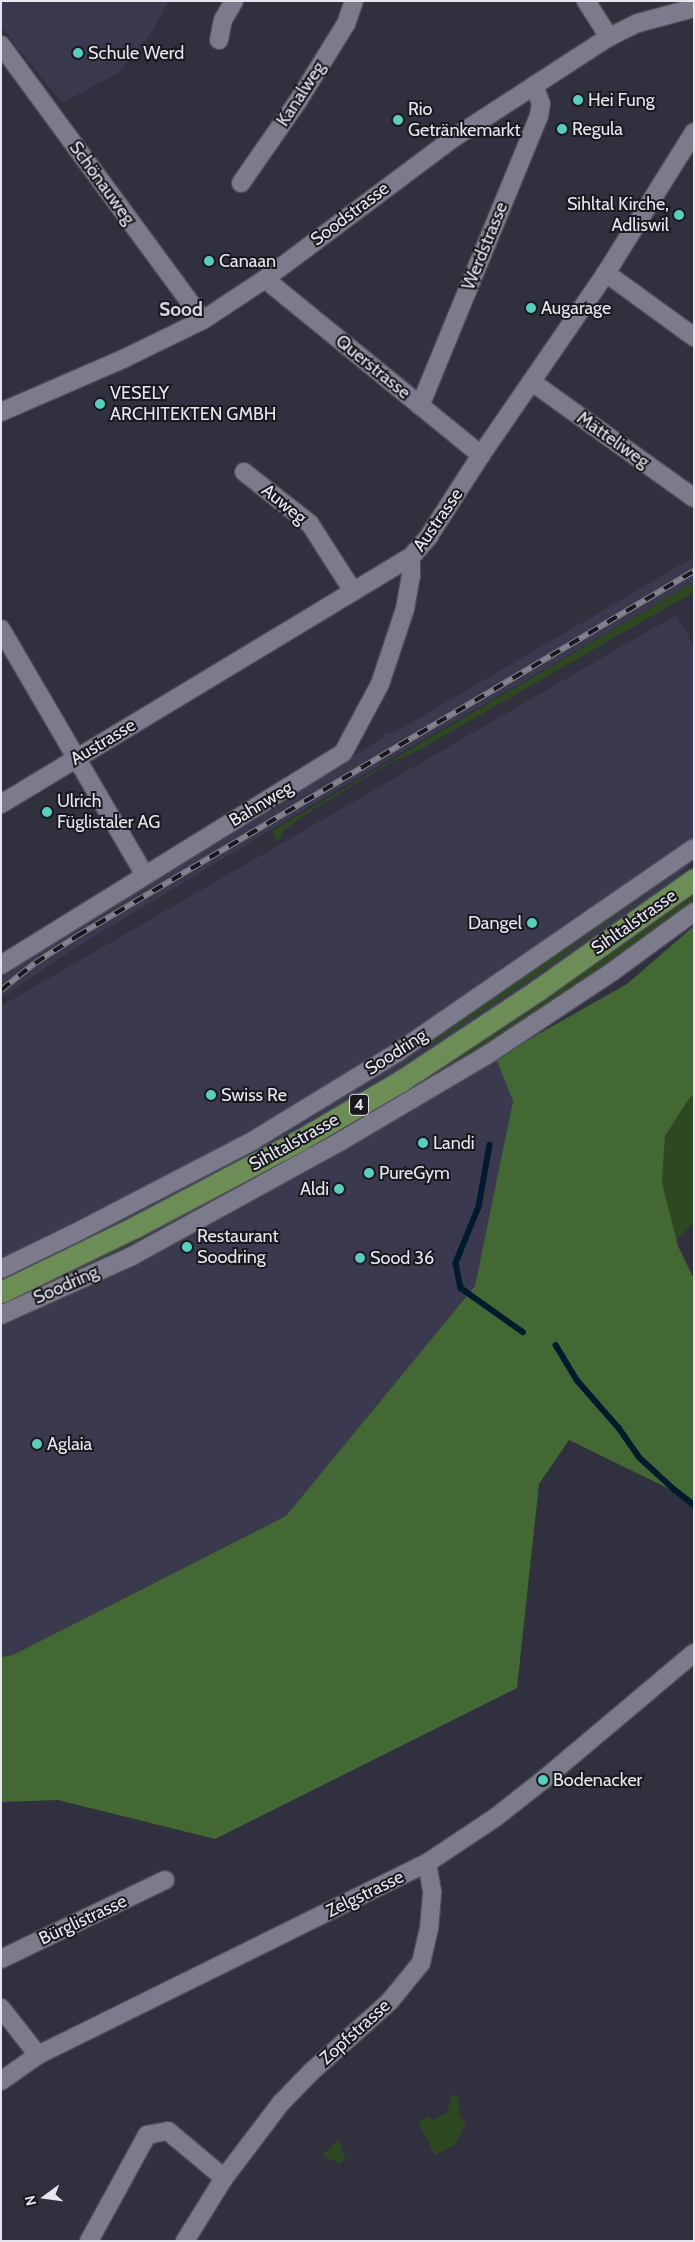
<!DOCTYPE html>
<html>
<head>
<meta charset="utf-8">
<style>
	body { margin:0 }
	#map { position:relative; width:695px; height:2242px; overflow:hidden; background:#31303e; font-family:Cabin,sans-serif }
	div>[style] { position:absolute }
	.built>* { inset:0; background:#3a394d }
	.green>* { inset:0; background:#2e4822 }
	.forest>* { inset:0; background:#446833 }
	.stream>* { height:5.5px; margin:-2.75px; padding:0 2.75px; transform-origin:2.75px; border-radius:2.75px; background:#001a2e }
	.roads { filter:drop-shadow(1px 0 #4e4e5a) drop-shadow(-1px 0 #4e4e5a) drop-shadow(0 1px #4e4e5a) drop-shadow(0 -1px #4e4e5a) }
	.minor>* { height:18px; margin:-9px; padding:0 9px; transform-origin:9px; border-radius:9px; background:#7c7b8b }
	.major>* { height:21px; margin:-10.5px; padding:0 10.5px; transform-origin:10.5px; border-radius:10.5px; background:#6c8e56 }
	.rail>* { height:5.5px; margin-top:-2.75px; transform-origin:0; background:repeating-linear-gradient(90deg,#19191f 0 11px,#84848f 0 22px); box-sizing:border-box; border-block:1px solid #84848f }
	.dots>* { width:14px; height:14px; translate:-50% -50%; box-sizing:border-box; border:2px solid #19191f; border-radius:50% }
	span { translate:-50% -50%; white-space:nowrap; text-align:center; line-height:1.15; -webkit-text-stroke:4px #19191f; paint-order:stroke }
	.shield-label span { padding:1px 4px; background:#19191f; border:1px solid; border-radius:4px; -webkit-text-stroke-width:0 }
	.shield-label { font-size:16px; color:#e6e6ef; font-weight:700 }
	.poi-label { font-size:18px; color:#e6e6ef }
	.left { translate:0 -50%; text-align:left }
	.right { translate:-100% -50%; text-align:right }
	.street-label { font-size:18px; color:#e6e6ef }
	.neighbourhood-label { font-size:19px; color:#d4d3e5; font-weight:700 }
	.frame { position:absolute; inset:0; border:2px solid #e6e6ef; pointer-events:none }
	.north { position:absolute; left:20px; top:2172px; width:50px; height:50px; -webkit-text-stroke:4px #19191f; paint-order:stroke; rotate:256deg; font-size:14px; font-weight:700; line-height:20px; text-align:center; color:#e6e6ef }
	.north::after { content:''; display:block; margin:auto; width:18px; height:22px; background:#e6e6ef; clip-path:polygon(50% 0,100% 100%,50% 72%,0 100%) }
</style>
</head>
<body>
<div id="map">
	<div class="built">
		<i style="clip-path:polygon(1px 1px,169px 1px,151px 34px,118px 73px,62px 103px,1px 27px)"></i>
		<i style="clip-path:polygon(694px 557px,694px 582px,322px 799px,70px 951px,1px 998px,1px 971px,346px 761px,385px 736px,384px 734px,397px 731px)"></i>
		<i style="clip-path:polygon(676px 615px,694px 646px,694px 860px,497px 1058px,513px 1101px,475px 1286px,286px 1516px,13px 1655px,1px 1657px,1px 1006px)"></i>
	</div>
	<div class="green">
		<i style="clip-path:polygon(694px 582px,694px 592px,419px 750px,390px 763px,312px 810px,283px 831px,278px 842px,272px 831px)"></i>
		<i style="clip-path:polygon(694px 859px,535px 976px,424px 1049px,423px 1046px,563px 949px,574px 945px)"></i>
		<i style="clip-path:polygon(694px 895px,694px 904px,574px 992px,376px 1113px,374px 1112px,526px 1014px)"></i>
		<i style="clip-path:polygon(694px 1096px,694px 1223px,676px 1240px,662px 1183px,665px 1136px,690px 1097px)"></i>
		<i style="clip-path:polygon(346px 1127px,348px 1129px,114px 1256px,47px 1285px,189px 1215px)"></i>
		<i style="clip-path:polygon(452px 2095px,458px 2095px,459px 2112px,462px 2120px,465px 2119px,466px 2122px,455px 2145px,435px 2155px,418px 2122px,429px 2116px,432px 2120px,447px 2113px)"></i>
		<i style="clip-path:polygon(337px 2141px,343px 2147px,340px 2150px,346px 2157px,339px 2164px,333px 2158px,330px 2162px,323px 2154px)"></i>
	</div>
	<div class="forest">
		<i style="clip-path:polygon(694px 926px,694px 1096px,690px 1097px,665px 1136px,662px 1183px,678px 1246px,694px 1279px,694px 1501px,569px 1440px,539px 1484px,517px 1688px,215px 1839px,58px 1800px,1px 1802px,1px 1657px,13px 1655px,286px 1516px,475px 1286px,513px 1101px,496px 1058px,627px 984px)"></i>
	</div>
	<div class="stream">
		<i style="left:490px;top:1145px;width:63px;rotate:100.1deg"></i>
		<i style="left:479px;top:1207px;width:61px;rotate:112.3deg"></i>
		<i style="left:456px;top:1263px;width:25px;rotate:79deg"></i>
		<i style="left:461px;top:1288px;width:76px;rotate:35.4deg"></i>
		<i style="left:556px;top:1345px;width:41px;rotate:59deg"></i>
		<i style="left:577px;top:1380px;width:64px;rotate:48.8deg"></i>
		<i style="left:619px;top:1428px;width:35px;rotate:55deg"></i>
		<i style="left:639px;top:1457px;width:49px;rotate:42.5deg"></i>
		<i style="left:675px;top:1490px;width:24px;rotate:38deg"></i>
	</div>
	<div class="roads">
		<div class="minor">
			<i style="left:586px;top:1px;width:43px;rotate:57.4deg"></i>
			<i style="left:219px;top:40px;width:20px;rotate:-79deg"></i>
			<i style="left:223px;top:20px;width:22px;rotate:-60deg"></i>
			<i style="left:1px;top:45px;width:341px;rotate:53.7deg"></i>
			<i style="left:241px;top:183px;width:100px;rotate:-55.2deg"></i>
			<i style="left:298px;top:101px;width:91px;rotate:-58.1deg"></i>
			<i style="left:346px;top:24px;width:24px;rotate:-71deg"></i>
			<i style="left:606px;top:273px;width:109px;rotate:36deg"></i>
			<i style="left:265px;top:279px;width:279px;rotate:39.2deg"></i>
			<i style="left:532px;top:382px;width:199px;rotate:35.6deg"></i>
			<i style="left:420px;top:406px;width:313px;rotate:-67.7deg"></i>
			<i style="left:539px;top:116px;width:12px;rotate:-81deg"></i>
			<i style="left:541px;top:104px;width:20px;rotate:-110deg"></i>
			<i style="left:1px;top:412px;width:133px;rotate:-23.5deg"></i>
			<i style="left:123px;top:359px;width:89px;rotate:-26deg"></i>
			<i style="left:203px;top:320px;width:74px;rotate:-33.5deg"></i>
			<i style="left:265px;top:279px;width:237px;rotate:-36.8deg"></i>
			<i style="left:455px;top:137px;width:184px;rotate:-33deg"></i>
			<i style="left:609px;top:37px;width:32px;rotate:-26deg"></i>
			<i style="left:638px;top:23px;width:58px;rotate:-15deg"></i>
			<i style="left:244px;top:472px;width:84px;rotate:38.2deg"></i>
			<i style="left:310px;top:524px;width:80px;rotate:57.3deg"></i>
			<i style="left:1px;top:629px;width:285px;rotate:59.7deg"></i>
			<i style="left:1px;top:804px;width:479px;rotate:-31.1deg"></i>
			<i style="left:411px;top:557px;width:28px;rotate:-49deg"></i>
			<i style="left:429px;top:536px;width:96px;rotate:-57.3deg"></i>
			<i style="left:481px;top:455px;width:221px;rotate:-55.5deg"></i>
			<i style="left:606px;top:273px;width:166px;rotate:-58deg"></i>
			<i style="left:1px;top:965px;width:402px;rotate:-31.8deg"></i>
			<i style="left:343px;top:753px;width:78px;rotate:-61.8deg"></i>
			<i style="left:380px;top:684px;width:79px;rotate:-71.6deg"></i>
			<i style="left:405px;top:609px;width:34px;rotate:-80deg"></i>
			<i style="left:411px;top:576px;width:19px;rotate:-90deg"></i>
			<i style="left:1px;top:1269px;width:80px;rotate:-25.9deg"></i>
			<i style="left:73px;top:1234px;width:204px;rotate:-27.4deg"></i>
			<i style="left:254px;top:1140px;width:169px;rotate:-31.4deg"></i>
			<i style="left:398px;top:1052px;width:359px;rotate:-34.6deg"></i>
			<i style="left:1px;top:1315px;width:144px;rotate:-24.2deg"></i>
			<i style="left:132px;top:1256px;width:241px;rotate:-28.8deg"></i>
			<i style="left:343px;top:1140px;width:167px;rotate:-30.6deg"></i>
			<i style="left:487px;top:1055px;width:150px;rotate:-33.6deg"></i>
			<i style="left:612px;top:972px;width:102px;rotate:-36.2deg"></i>
			<i style="left:1px;top:1959px;width:182px;rotate:-25.7deg"></i>
			<i style="left:1px;top:2008px;width:60px;rotate:51.8deg"></i>
			<i style="left:1px;top:2081px;width:45px;rotate:-35.1deg"></i>
			<i style="left:38px;top:2055px;width:434px;rotate:-26.3deg"></i>
			<i style="left:427px;top:1863px;width:83px;rotate:-33.7deg"></i>
			<i style="left:496px;top:1817px;width:60px;rotate:-38.2deg"></i>
			<i style="left:543px;top:1780px;width:197px;rotate:-40.1deg"></i>
			<i style="left:89px;top:2241px;width:121px;rotate:-61.3deg"></i>
			<i style="left:147px;top:2135px;width:21px;rotate:-11deg"></i>
			<i style="left:168px;top:2131px;width:73px;rotate:40deg"></i>
			<i style="left:185px;top:2241px;width:74px;rotate:-58.2deg"></i>
			<i style="left:224px;top:2178px;width:94px;rotate:-52.8deg"></i>
			<i style="left:281px;top:2103px;width:43px;rotate:-45.9deg"></i>
			<i style="left:311px;top:2072px;width:106px;rotate:-41.9deg"></i>
			<i style="left:390px;top:2001px;width:49px;rotate:-50.8deg"></i>
			<i style="left:421px;top:1963px;width:35px;rotate:-77deg"></i>
			<i style="left:429px;top:1929px;width:38px;rotate:-85deg"></i>
			<i style="left:432px;top:1891px;width:28px;rotate:-100deg"></i>
		</div>
		<div class="major">
			<i style="left:1px;top:1292px;width:149px;rotate:-25.9deg"></i>
			<i style="left:135px;top:1227px;width:187px;rotate:-27.8deg"></i>
			<i style="left:300px;top:1140px;width:117px;rotate:-30.3deg"></i>
			<i style="left:401px;top:1081px;width:164px;rotate:-33.6deg"></i>
			<i style="left:538px;top:990px;width:191px;rotate:-35.4deg"></i>
		</div>
	</div>
	<div class="rail">
		<i style="left:1px;top:990px;width:43px;rotate:-38.5deg"></i>
		<i style="left:35px;top:963px;width:50px;rotate:-32.7deg"></i>
		<i style="left:77px;top:936px;width:717px;rotate:-30.61deg"></i>
	</div>
	<div class="dots">
		<i style="left:78px;top:53px;background:#59cebf"></i>
		<i style="left:578px;top:100px;background:#59cebf"></i>
		<i style="left:398px;top:120px;background:#59cebf"></i>
		<i style="left:562px;top:129px;background:#59cebf"></i>
		<i style="left:679px;top:215px;background:#59cebf"></i>
		<i style="left:209px;top:261px;background:#59cebf"></i>
		<i style="left:531px;top:308px;background:#59cebf"></i>
		<i style="left:100px;top:404px;background:#59cebf"></i>
		<i style="left:47px;top:812px;background:#59cebf"></i>
		<i style="left:532px;top:923px;background:#59cebf"></i>
		<i style="left:211px;top:1095px;background:#59cebf"></i>
		<i style="left:423px;top:1143px;background:#59cebf"></i>
		<i style="left:369px;top:1173px;background:#59cebf"></i>
		<i style="left:339px;top:1189px;background:#59cebf"></i>
		<i style="left:187px;top:1247px;background:#59cebf"></i>
		<i style="left:360px;top:1258px;background:#59cebf"></i>
		<i style="left:37px;top:1444px;background:#59cebf"></i>
		<i style="left:543px;top:1780px;background:#59cebf"></i>
	</div>
	<div class="shield-label">
		<span style="left:359px;top:1105px">4</span>
	</div>
	<div class="poi-label">
		<span class="left" style="left:88px;top:53px">Schule Werd</span>
		<span class="left" style="left:588px;top:100px">Hei Fung</span>
		<span class="left" style="left:408px;top:120px">Rio<br>Getränkemarkt</span>
		<span class="left" style="left:572px;top:129px">Regula</span>
		<span class="right" style="left:669px;top:215px">Sihltal Kirche,<br>Adliswil</span>
		<span class="left" style="left:219px;top:261px">Canaan</span>
		<span class="left" style="left:541px;top:308px">Augarage</span>
		<span class="left" style="left:110px;top:404px">VESELY<br>ARCHITEKTEN GMBH</span>
		<span class="left" style="left:57px;top:812px">Ulrich<br>Füglistaler AG</span>
		<span class="right" style="left:522px;top:923px">Dangel</span>
		<span class="left" style="left:221px;top:1095px">Swiss Re</span>
		<span class="left" style="left:433px;top:1143px">Landi</span>
		<span class="left" style="left:379px;top:1173px">PureGym</span>
		<span class="right" style="left:329px;top:1189px">Aldi</span>
		<span class="left" style="left:197px;top:1247px">Restaurant<br>Soodring</span>
		<span class="left" style="left:370px;top:1258px">Sood 36</span>
		<span class="left" style="left:47px;top:1444px">Aglaia</span>
		<span class="left" style="left:553px;top:1780px">Bodenacker</span>
	</div>
	<div class="street-label">
		<span style="left:301px;top:94px;rotate:-57deg">Kanalweg</span>
		<span style="left:102px;top:183px;rotate:54deg">Schönauweg</span>
		<span style="left:350px;top:214px;rotate:-37deg">Soodstrasse</span>
		<span style="left:485px;top:246px;rotate:-68deg">Werdstrasse</span>
		<span style="left:373px;top:367px;rotate:39deg">Querstrasse</span>
		<span style="left:613px;top:440px;rotate:35deg">Mätteliweg</span>
		<span style="left:284px;top:504px;rotate:39deg">Auweg</span>
		<span style="left:438px;top:520px;rotate:-55deg">Austrasse</span>
		<span style="left:103px;top:742px;rotate:-31deg">Austrasse</span>
		<span style="left:261px;top:804px;rotate:-31deg">Bahnweg</span>
		<span style="left:634px;top:922px;rotate:-35deg">Sihltalstrasse</span>
		<span style="left:396px;top:1052px;rotate:-33deg">Soodring</span>
		<span style="left:294px;top:1142px;rotate:-29deg">Sihltalstrasse</span>
		<span style="left:66px;top:1285px;rotate:-24deg">Soodring</span>
		<span style="left:365px;top:1894px;rotate:-26deg">Zelgstrasse</span>
		<span style="left:83px;top:1920px;rotate:-25deg">Bürglistrasse</span>
		<span style="left:355px;top:2032px;rotate:-42deg">Zopfstrasse</span>
	</div>
	<div class="neighbourhood-label">
		<span style="left:181px;top:310px">Sood</span>
	</div>
	<div class="frame"></div>
	<div class="north">N</div>
</div>
</body>
</html>
